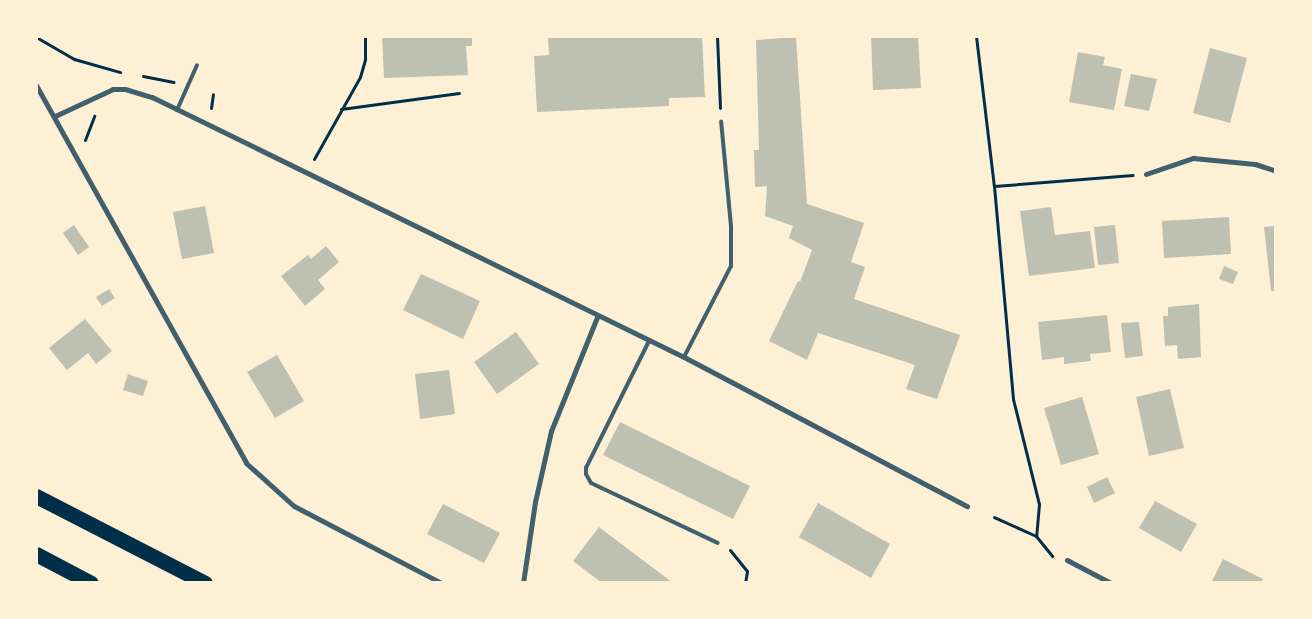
<!DOCTYPE html>
<html>
<head>
<meta charset="utf-8">
<style>
	body { margin:0 }
	#map { position:relative; width:1312px; height:619px; overflow:hidden; background:#fdf0d5; font-family:"Archivo Narrow",sans-serif }
	div>[style] { position:absolute }
	.building>* { inset:0; background:#bec0b2 }
	.path>* { height:3px; margin:-1.5px; padding:0 1.5px; transform-origin:1.5px; border-radius:1.5px; background:#003049 }
	.service>* { height:4px; margin:-2px; padding:0 2px; transform-origin:2px; border-radius:2px; background:#3f606c }
	.minor>* { height:5px; margin:-2.5px; padding:0 2.5px; transform-origin:2.5px; border-radius:2.5px; background:#3f606c }
	.motorway>* { height:15px; margin:-7.5px; padding:0 7.5px; transform-origin:7.5px; border-radius:7.5px; background:#003049 }
	span { translate:-50% -50%; white-space:nowrap; text-align:center; line-height:1.15; -webkit-text-stroke:4px #fdf0d5; paint-order:stroke }
	.frame { position:absolute; inset:0; border:38px solid #fdf0d5; pointer-events:none }
</style>
</head>
<body>
<div id="map">
	<div class="building">
		<i style="clip-path:polygon(382px 36px,472px 36px,472px 46px,466px 46px,468px 75px,384px 78px)"></i>
		<i style="clip-path:polygon(548px 36px,702px 36px,705px 97px,669px 98px,669px 106px,537px 112px,534px 56px,549px 55px)"></i>
		<i style="clip-path:polygon(871px 36px,918px 36px,921px 88px,873px 90px)"></i>
		<i style="clip-path:polygon(796px 37px,807px 204px,864px 223px,851px 262px,865px 267px,854px 299px,960px 335px,937px 399px,906px 389px,915px 365px,818px 333px,807px 360px,769px 341px,798px 281px,800px 282px,812px 250px,789px 238px,793px 226px,765px 216px,767px 186px,755px 187px,754px 150px,759px 150px,756px 40px)"></i>
		<i style="clip-path:polygon(1210px 48px,1247px 58px,1230px 123px,1193px 113px)"></i>
		<i style="clip-path:polygon(1078px 52px,1105px 57px,1103px 65px,1122px 69px,1114px 110px,1069px 102px)"></i>
		<i style="clip-path:polygon(1131px 74px,1157px 79px,1149px 111px,1124px 106px)"></i>
		<i style="clip-path:polygon(205px 206px,214px 253px,182px 259px,173px 212px)"></i>
		<i style="clip-path:polygon(1051px 207px,1055px 235px,1090px 231px,1095px 268px,1029px 276px,1020px 211px)"></i>
		<i style="clip-path:polygon(1229px 217px,1231px 254px,1164px 258px,1162px 221px)"></i>
		<i style="clip-path:polygon(74px 225px,89px 247px,78px 255px,63px 233px)"></i>
		<i style="clip-path:polygon(1115px 225px,1119px 263px,1098px 265px,1094px 227px)"></i>
		<i style="clip-path:polygon(1276px 226px,1276px 291px,1271px 291px,1264px 227px)"></i>
		<i style="clip-path:polygon(326px 246px,339px 262px,318px 280px,325px 289px,305px 306px,281px 276px,308px 255px,311px 259px)"></i>
		<i style="clip-path:polygon(1224px 266px,1238px 272px,1233px 284px,1219px 279px)"></i>
		<i style="clip-path:polygon(421px 274px,480px 301px,463px 339px,403px 310px)"></i>
		<i style="clip-path:polygon(109px 289px,115px 298px,102px 306px,96px 297px)"></i>
		<i style="clip-path:polygon(1199px 304px,1201px 357px,1178px 359px,1177px 345px,1165px 346px,1163px 316px,1168px 316px,1168px 307px)"></i>
		<i style="clip-path:polygon(1107px 315px,1111px 352px,1090px 354px,1091px 361px,1064px 364px,1064px 357px,1042px 360px,1038px 322px)"></i>
		<i style="clip-path:polygon(85px 319px,112px 351px,96px 364px,88px 353px,67px 370px,49px 348px)"></i>
		<i style="clip-path:polygon(1139px 322px,1143px 356px,1125px 358px,1121px 323px)"></i>
		<i style="clip-path:polygon(516px 332px,539px 364px,497px 394px,474px 362px)"></i>
		<i style="clip-path:polygon(277px 355px,304px 401px,275px 418px,247px 372px)"></i>
		<i style="clip-path:polygon(449px 370px,455px 414px,420px 419px,415px 374px)"></i>
		<i style="clip-path:polygon(128px 374px,148px 381px,143px 396px,123px 390px)"></i>
		<i style="clip-path:polygon(1170px 389px,1184px 448px,1149px 456px,1136px 397px)"></i>
		<i style="clip-path:polygon(1082px 397px,1099px 454px,1061px 465px,1044px 408px)"></i>
		<i style="clip-path:polygon(620px 422px,750px 486px,733px 519px,603px 455px)"></i>
		<i style="clip-path:polygon(1107px 477px,1115px 493px,1094px 503px,1087px 487px)"></i>
		<i style="clip-path:polygon(1155px 501px,1197px 524px,1181px 552px,1139px 528px)"></i>
		<i style="clip-path:polygon(818px 503px,890px 544px,871px 578px,799px 537px)"></i>
		<i style="clip-path:polygon(443px 504px,500px 533px,484px 563px,427px 534px)"></i>
		<i style="clip-path:polygon(599px 527px,673px 583px,602px 583px,573px 561px)"></i>
		<i style="clip-path:polygon(1223px 559px,1263px 579px,1261px 583px,1211px 583px)"></i>
	</div>
	<div class="path">
		<i style="left:717px;top:36px;width:72px;rotate:87.6deg"></i>
		<i style="left:976px;top:36px;width:151px;rotate:83.2deg"></i>
		<i style="left:994px;top:186px;width:214px;rotate:84.9deg"></i>
		<i style="left:1013px;top:399px;width:108px;rotate:76.1deg"></i>
		<i style="left:1039px;top:504px;width:32px;rotate:95deg"></i>
		<i style="left:1036px;top:536px;width:46px;rotate:-155.7deg"></i>
		<i style="left:36px;top:37px;width:44px;rotate:30.1deg"></i>
		<i style="left:74px;top:59px;width:48px;rotate:15.8deg"></i>
		<i style="left:143px;top:76px;width:31px;rotate:11deg"></i>
		<i style="left:211px;top:108px;width:14px;rotate:-82deg"></i>
		<i style="left:341px;top:109px;width:119px;rotate:-7.7deg"></i>
		<i style="left:85px;top:140px;width:26px;rotate:-69deg"></i>
		<i style="left:314px;top:159px;width:94px;rotate:-60.7deg"></i>
		<i style="left:360px;top:77px;width:19px;rotate:-74deg"></i>
		<i style="left:365px;top:59px;width:23px;rotate:-90deg"></i>
		<i style="left:994px;top:186px;width:139px;rotate:-4.5deg"></i>
		<i style="left:1036px;top:536px;width:26px;rotate:51deg"></i>
		<i style="left:730px;top:550px;width:27px;rotate:51deg"></i>
		<i style="left:747px;top:571px;width:12px;rotate:99deg"></i>
	</div>
	<div class="service">
		<i style="left:177px;top:110px;width:49px;rotate:-66deg"></i>
		<i style="left:649px;top:341px;width:142px;rotate:116.4deg"></i>
		<i style="left:586px;top:468px;width:6px;rotate:90deg"></i>
		<i style="left:586px;top:474px;width:10px;rotate:61deg"></i>
		<i style="left:591px;top:483px;width:140px;rotate:25.3deg"></i>
		<i style="left:684px;top:357px;width:102px;rotate:-62.7deg"></i>
		<i style="left:731px;top:266px;width:40px;rotate:-90deg"></i>
		<i style="left:731px;top:226px;width:105px;rotate:-95.4deg"></i>
	</div>
	<div class="minor">
		<i style="left:36px;top:85px;width:432px;rotate:60.9deg"></i>
		<i style="left:246px;top:463px;width:64px;rotate:41.9deg"></i>
		<i style="left:294px;top:506px;width:166px;rotate:27.6deg"></i>
		<i style="left:55px;top:116px;width:64px;rotate:-25deg"></i>
		<i style="left:113px;top:89px;width:12px"></i>
		<i style="left:125px;top:89px;width:28px;rotate:17deg"></i>
		<i style="left:152px;top:97px;width:592px;rotate:26.05deg"></i>
		<i style="left:684px;top:357px;width:320px;rotate:27.8deg"></i>
		<i style="left:1146px;top:174px;width:50px;rotate:-18.8deg"></i>
		<i style="left:1193px;top:158px;width:62px;rotate:5.5deg"></i>
		<i style="left:1255px;top:164px;width:22px;rotate:18deg"></i>
		<i style="left:1067px;top:560px;width:50px;rotate:27.6deg"></i>
		<i style="left:523px;top:583px;width:82px;rotate:-81.6deg"></i>
		<i style="left:535px;top:502px;width:73px;rotate:-77.3deg"></i>
		<i style="left:551px;top:431px;width:123px;rotate:-68deg"></i>
	</div>
	<div class="motorway">
		<i style="left:36px;top:496px;width:190px;rotate:27.2deg"></i>
		<i style="left:36px;top:554px;width:62px;rotate:27.8deg"></i>
	</div>
	<div class="frame"></div>
</div>
</body>
</html>
